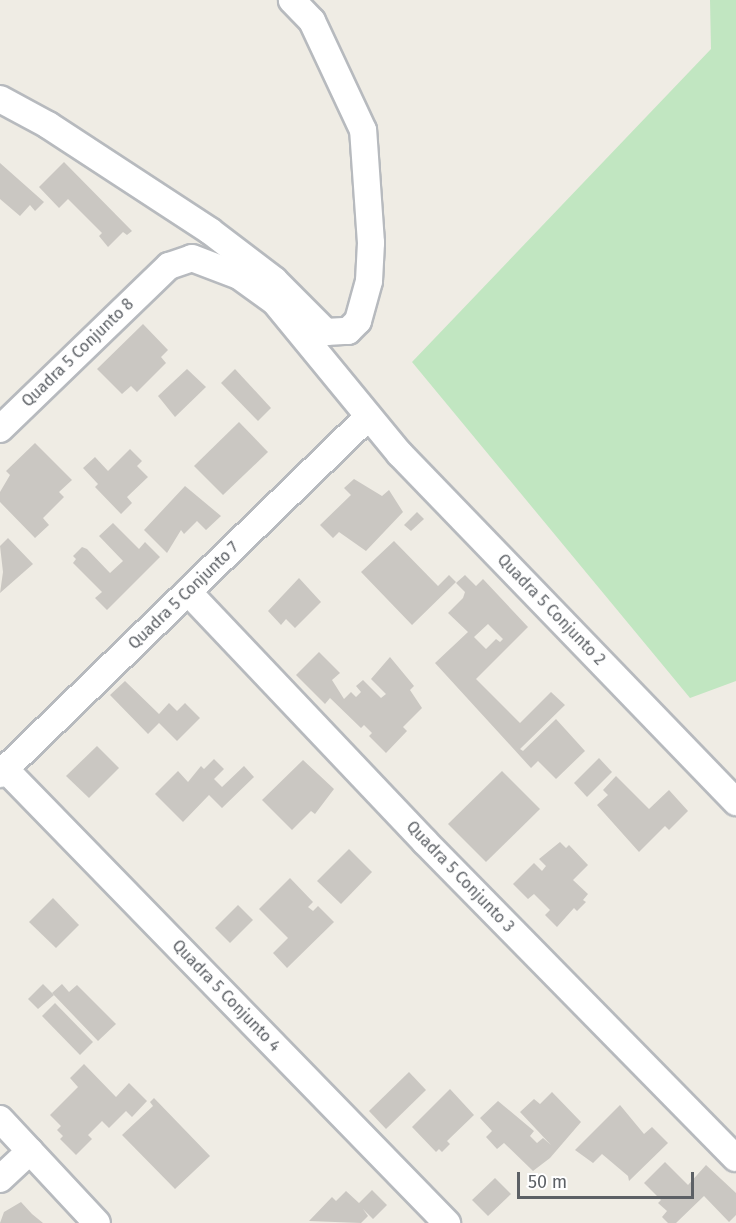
<!DOCTYPE html>
<html>
<head>
<meta charset="utf-8">
<style>
	body { margin:0 }
	#map { position:relative; width:736px; height:1223px; overflow:hidden; background:#efece4; font-family:"Fira Sans",sans-serif }
	div>[style] { position:absolute }
	.green>* { inset:0; background:#c1e6c1 }
	.building>* { inset:0; background:#cac7c2 }
	.roads { filter:drop-shadow(2px 0 #b7babe) drop-shadow(-2px 0 #b7babe) drop-shadow(0 2px #b7babe) drop-shadow(0 -2px #b7babe) }
	.street>* { height:26px; margin:-13px; padding:0 13px; transform-origin:13px; border-radius:13px; background:#fff }
	span { translate:-50% -50%; white-space:nowrap; text-align:center; line-height:1.15; -webkit-text-stroke:4.5px #fff; paint-order:stroke }
	.street-label { font-size:16px; color:#5c6065 }
	.scale { position:absolute; left:517px; top:1172px; width:177px; height:27px; box-sizing:border-box; border:3px solid #5c6065; border-top:0; padding-left:8px; font-size:18px; line-height:21px; white-space:nowrap; color:#5c6065; -webkit-text-stroke:4px #fff; paint-order:stroke }
</style>
</head>
<body>
<div id="map">
	<div class="green">
		<i style="clip-path:polygon(710px 0,736px 0,736px 681px,690px 698px,412px 362px,711px 49px)"></i>
	</div>
	<div class="building">
		<i style="clip-path:polygon(64px 162px,132px 231px,127px 235px,123px 232px,108px 247px,99px 236px,102px 233px,68px 199px,59px 208px,39px 187px)"></i>
		<i style="clip-path:polygon(0 163px,44px 202px,35px 211px,30px 205px,20px 216px,0 199px)"></i>
		<i style="clip-path:polygon(143px 324px,168px 350px,161px 357px,166px 363px,137px 392px,131px 386px,122px 394px,97px 369px)"></i>
		<i style="clip-path:polygon(187px 369px,206px 387px,175px 417px,158px 396px)"></i>
		<i style="clip-path:polygon(235px 369px,271px 408px,258px 421px,221px 383px)"></i>
		<i style="clip-path:polygon(239px 422px,268px 452px,223px 495px,194px 466px)"></i>
		<i style="clip-path:polygon(35px 443px,72px 480px,59px 492px,64px 497px,43px 518px,49px 525px,35px 538px,0 502px,0 492px,10px 475px,6px 471px)"></i>
		<i style="clip-path:polygon(130px 449px,142px 461px,137px 466px,148px 477px,127px 497px,132px 503px,121px 514px,95px 487px,98px 484px,83px 468px,95px 457px,108px 471px)"></i>
		<i style="clip-path:polygon(354px 479px,382px 496px,389px 490px,403px 512px,366px 551px,339px 532px,333px 538px,320px 525px,351px 495px,344px 488px)"></i>
		<i style="clip-path:polygon(185px 486px,221px 516px,206px 530px,197px 521px,184px 534px,181px 530px,167px 553px,144px 530px)"></i>
		<i style="clip-path:polygon(417px 512px,424px 519px,411px 531px,404px 525px)"></i>
		<i style="clip-path:polygon(113px 523px,139px 549px,145px 542px,160px 557px,107px 610px,95px 598px,102px 592px,73px 563px,76px 559px,73px 556px,82px 547px,87px 549px,110px 573px,123px 561px,99px 536px)"></i>
		<i style="clip-path:polygon(8px 538px,33px 564px,0 593px,3px 572px,0 546px)"></i>
		<i style="clip-path:polygon(394px 541px,438px 586px,449px 575px,456px 582px,412px 625px,361px 572px)"></i>
		<i style="clip-path:polygon(evenodd,465px 575px,476px 586px,483px 579px,528px 627px,476px 679px,520px 723px,551px 692px,565px 705px,520px 749px,523px 751px,556px 719px,585px 751px,556px 779px,538px 761px,531px 768px,435px 663px,468px 632px,448px 613px,463px 598px,465px 592px,456px 583px,465px 575px,488px 624px,503px 639px,500px 642px,496px 639px,486px 649px,474px 637px,488px 624px)"></i>
		<i style="clip-path:polygon(299px 578px,321px 602px,295px 628px,286px 619px,281px 625px,268px 611px)"></i>
		<i style="clip-path:polygon(319px 652px,340px 673px,332px 680px,344px 699px,351px 692px,356px 697px,361px 692px,356px 686px,363px 680px,381px 698px,386px 694px,371px 679px,390px 657px,414px 686px,410px 690px,422px 708px,403px 727px,407px 731px,386px 753px,369px 736px,372px 733px,364px 725px,361px 728px,330px 698px,325px 704px,296px 675px)"></i>
		<i style="clip-path:polygon(125px 681px,159px 714px,169px 703px,177px 711px,185px 703px,200px 718px,177px 741px,159px 723px,148px 734px,110px 695px)"></i>
		<i style="clip-path:polygon(97px 746px,119px 768px,89px 798px,66px 776px)"></i>
		<i style="clip-path:polygon(599px 758px,612px 772px,587px 797px,574px 783px)"></i>
		<i style="clip-path:polygon(214px 759px,224px 769px,214px 779px,222px 787px,244px 766px,254px 777px,222px 808px,209px 795px,183px 822px,155px 794px,178px 771px,188px 782px,201px 766px,204px 769px)"></i>
		<i style="clip-path:polygon(303px 760px,334px 789px,315px 814px,311px 811px,292px 830px,262px 800px)"></i>
		<i style="clip-path:polygon(502px 771px,540px 809px,486px 862px,448px 824px)"></i>
		<i style="clip-path:polygon(616px 776px,649px 809px,669px 790px,688px 811px,669px 830px,665px 826px,639px 852px,597px 805px,608px 795px,603px 790px)"></i>
		<i style="clip-path:polygon(560px 842px,566px 848px,569px 845px,588px 865px,573px 880px,588px 894px,583px 900px,586px 902px,577px 911px,574px 908px,557px 927px,545px 915px,550px 910px,534px 894px,528px 899px,513px 884px,534px 863px,542px 871px,546px 866px,539px 859px)"></i>
		<i style="clip-path:polygon(349px 849px,372px 872px,341px 904px,317px 881px)"></i>
		<i style="clip-path:polygon(290px 878px,313px 902px,308px 907px,313px 911px,318px 906px,334px 922px,287px 968px,273px 953px,288px 938px,259px 909px)"></i>
		<i style="clip-path:polygon(53px 898px,79px 925px,56px 948px,29px 922px)"></i>
		<i style="clip-path:polygon(238px 905px,253px 920px,230px 943px,215px 928px)"></i>
		<i style="clip-path:polygon(43px 984px,54px 995px,38px 1009px,28px 999px)"></i>
		<i style="clip-path:polygon(62px 984px,69px 992px,77px 985px,116px 1024px,98px 1041px,52px 993px)"></i>
		<i style="clip-path:polygon(55px 1003px,93px 1042px,80px 1055px,42px 1016px)"></i>
		<i style="clip-path:polygon(84px 1064px,116px 1097px,129px 1083px,147px 1101px,132px 1117px,126px 1111px,109px 1128px,102px 1121px,88px 1135px,92px 1139px,76px 1155px,60px 1139px,63px 1136px,57px 1130px,61px 1126px,50px 1115px,78px 1087px,70px 1078px)"></i>
		<i style="clip-path:polygon(409px 1072px,426px 1090px,386px 1129px,369px 1111px)"></i>
		<i style="clip-path:polygon(450px 1089px,474px 1115px,447px 1141px,450px 1144px,442px 1152px,439px 1149px,436px 1152px,412px 1127px)"></i>
		<i style="clip-path:polygon(552px 1092px,581px 1122px,550px 1158px,533px 1171px,504px 1143px,497px 1149px,486px 1137px,492px 1131px,480px 1118px,498px 1101px,534px 1131px,530px 1136px,537px 1143px,543px 1138px,551px 1145px,520px 1112px,534px 1099px,540px 1104px)"></i>
		<i style="clip-path:polygon(154px 1098px,210px 1156px,175px 1189px,122px 1135px,153px 1106px,150px 1102px)"></i>
		<i style="clip-path:polygon(620px 1105px,644px 1134px,652px 1127px,668px 1143px,629px 1181px,628px 1176px,602px 1154px,593px 1163px,575px 1150px)"></i>
		<i style="clip-path:polygon(665px 1162px,688px 1185px,706px 1165px,736px 1193px,736px 1215px,729px 1222px,704px 1196px,676px 1223px,668px 1223px,662px 1217px,667px 1211px,658px 1203px,661px 1200px,644px 1183px)"></i>
		<i style="clip-path:polygon(495px 1178px,511px 1194px,488px 1216px,472px 1200px)"></i>
		<i style="clip-path:polygon(372px 1190px,387px 1205px,373px 1219px,363px 1209px,368px 1216px,361px 1223px,309px 1221px,332px 1197px,336px 1201px,346px 1191px,359px 1203px)"></i>
		<i style="clip-path:polygon(21px 1202px,32px 1214px,43px 1223px,0 1223px,4px 1212px)"></i>
	</div>
	<div class="roads">
		<div class="street">
			<i style="left:0;top:99px;width:55px;rotate:28.4deg"></i>
			<i style="left:48px;top:125px;width:194px;rotate:33.2deg"></i>
			<i style="left:210px;top:231px;width:81px;rotate:37.4deg"></i>
			<i style="left:274px;top:280px;width:74px;rotate:45deg"></i>
			<i style="left:326px;top:332px;width:22px;rotate:-3deg"></i>
			<i style="left:348px;top:331px;width:14px;rotate:-45deg"></i>
			<i style="left:358px;top:321px;width:41px;rotate:-74.6deg"></i>
			<i style="left:369px;top:281px;width:38px;rotate:-87deg"></i>
			<i style="left:371px;top:243px;width:113px;rotate:-94deg"></i>
			<i style="left:363px;top:130px;width:120px;rotate:-115.1deg"></i>
			<i style="left:312px;top:21px;width:29px;rotate:-134deg"></i>
			<i style="left:0;top:429px;width:235px;rotate:-44deg"></i>
			<i style="left:169px;top:266px;width:24px;rotate:-19deg"></i>
			<i style="left:192px;top:258px;width:50px;rotate:21deg"></i>
			<i style="left:239px;top:276px;width:44px;rotate:35.8deg"></i>
			<i style="left:275px;top:302px;width:197px;rotate:50.6deg"></i>
			<i style="left:400px;top:454px;width:484px;rotate:46deg"></i>
			<i style="left:188px;top:592px;width:344px;rotate:46.5deg"></i>
			<i style="left:425px;top:842px;width:443px;rotate:45.5deg"></i>
			<i style="left:5px;top:769px;width:634px;rotate:45.77deg"></i>
			<i style="left:0;top:774px;width:513px;rotate:-44.13deg"></i>
			<i style="left:0;top:1119px;width:142px;rotate:47deg"></i>
			<i style="left:0;top:1179px;width:41px;rotate:-43deg"></i>
		</div>
	</div>
	<div class="street-label">
		<span style="left:78px;top:353px;rotate:-44deg">Quadra 5 Conjunto 8</span>
		<span style="left:184px;top:596px;rotate:-44deg">Quadra 5 Conjunto 7</span>
		<span style="left:551px;top:610px;rotate:46deg">Quadra 5 Conjunto 2</span>
		<span style="left:460px;top:877px;rotate:46deg">Quadra 5 Conjunto 3</span>
		<span style="left:226px;top:996px;rotate:46deg">Quadra 5 Conjunto 4</span>
	</div>
	<div class="scale">50 m</div>
</div>
</body>
</html>
